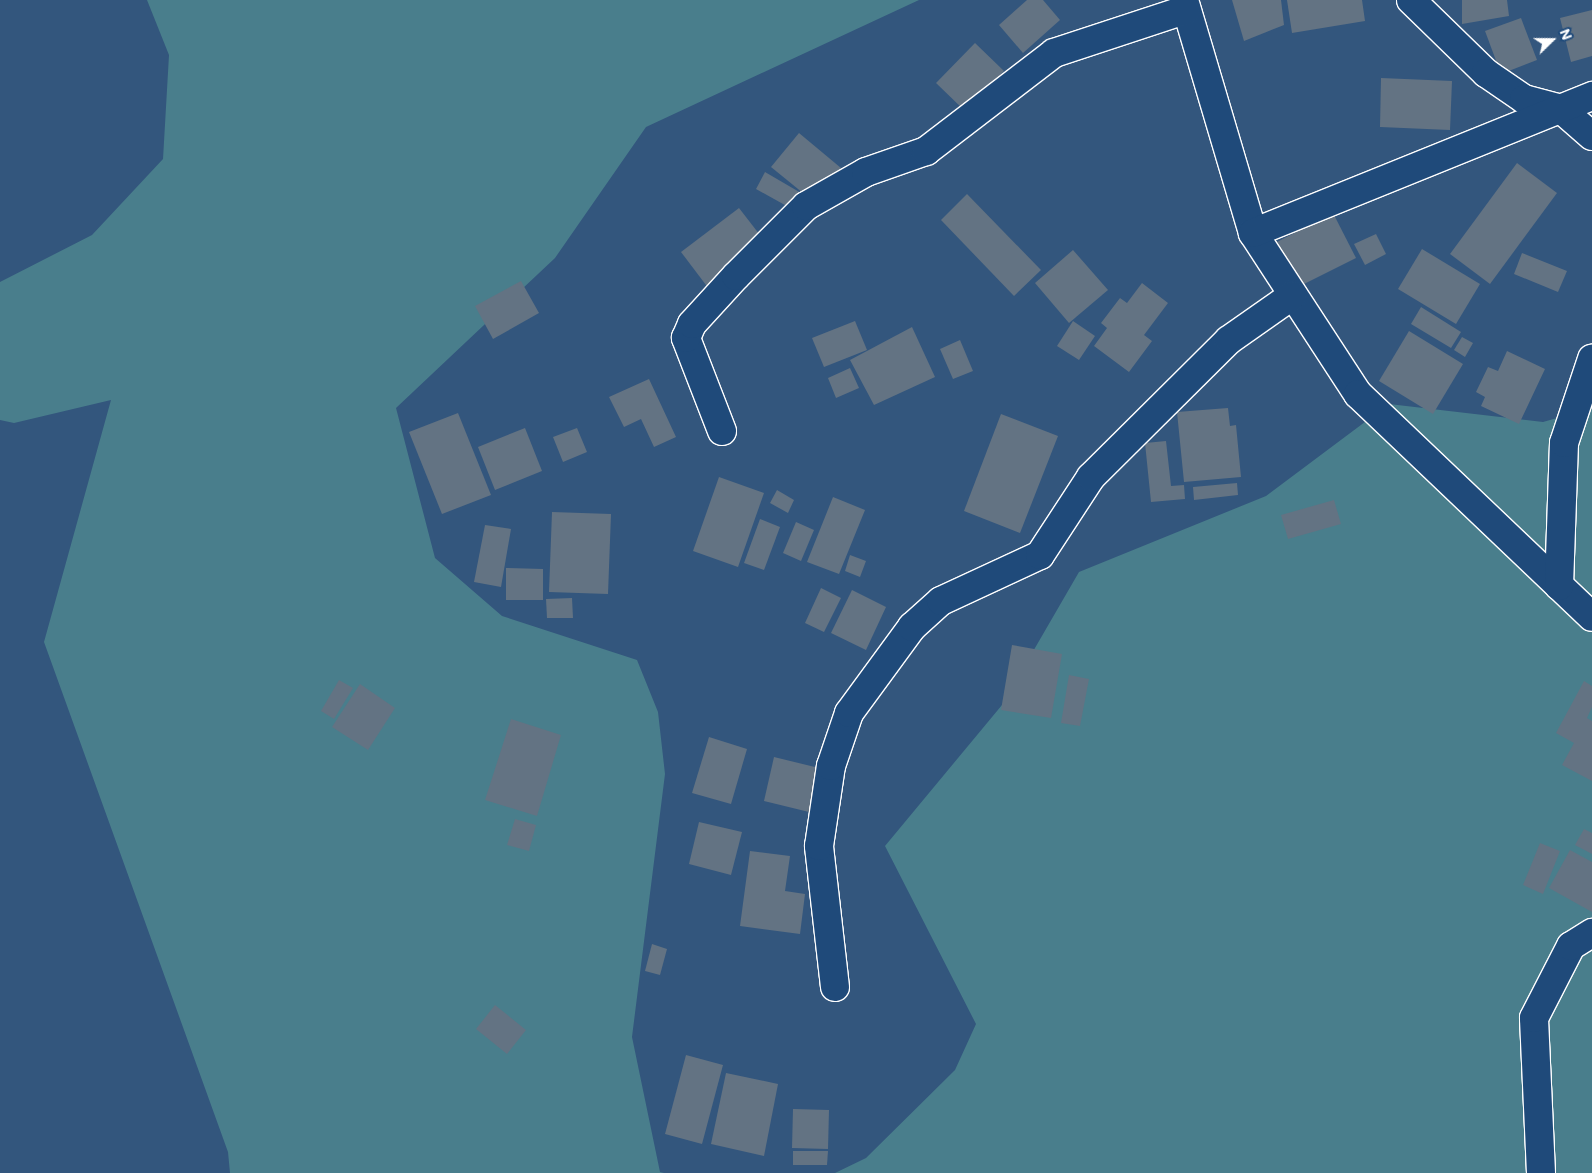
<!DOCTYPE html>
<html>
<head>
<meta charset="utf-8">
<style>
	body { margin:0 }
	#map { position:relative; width:1592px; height:1173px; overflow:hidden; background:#33567d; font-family:Mali,sans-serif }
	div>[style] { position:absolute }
	.green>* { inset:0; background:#497e8c }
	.building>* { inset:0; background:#637383 }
	.roads { filter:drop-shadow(1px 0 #fff) drop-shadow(-1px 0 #fff) drop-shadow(0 1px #fff) drop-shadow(0 -1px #fff) }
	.minor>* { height:28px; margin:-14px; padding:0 14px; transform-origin:14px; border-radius:14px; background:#1f4a7a }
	span { translate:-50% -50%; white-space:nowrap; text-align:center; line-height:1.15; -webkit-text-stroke:5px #1f4a7a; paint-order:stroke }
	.north { position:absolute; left:1527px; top:15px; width:50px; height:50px; -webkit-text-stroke:4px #1f4a7a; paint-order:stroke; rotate:68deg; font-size:14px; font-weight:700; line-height:20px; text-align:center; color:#fff }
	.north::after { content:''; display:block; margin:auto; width:18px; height:22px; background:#fff; clip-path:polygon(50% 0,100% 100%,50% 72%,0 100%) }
</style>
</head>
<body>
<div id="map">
	<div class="green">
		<i style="clip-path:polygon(147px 0,919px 0,646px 127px,555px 258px,396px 408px,435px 558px,502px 616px,637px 660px,658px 712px,665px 774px,632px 1037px,660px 1172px,664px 1173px,230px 1173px,228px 1152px,44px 642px,111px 400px,14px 423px,0 420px,0 282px,92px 235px,163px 159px,169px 55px)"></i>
		<i style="clip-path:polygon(1389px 404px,1543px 422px,1592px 408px,1592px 1173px,835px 1173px,866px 1158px,955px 1070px,976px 1024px,885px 846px,1002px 705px,1079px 572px,1266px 496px)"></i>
	</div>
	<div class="building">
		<i style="clip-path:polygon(1027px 0,1043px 0,1060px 20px,1023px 53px,999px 25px)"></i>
		<i style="clip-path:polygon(1232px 0,1281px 0,1284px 25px,1244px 41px)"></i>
		<i style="clip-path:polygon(1287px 0,1362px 0,1365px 21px,1292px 33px)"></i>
		<i style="clip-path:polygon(1462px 0,1507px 0,1509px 16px,1462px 24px)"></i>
		<i style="clip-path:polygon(1592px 10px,1592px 56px,1571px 62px,1560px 18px)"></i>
		<i style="clip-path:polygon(1521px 18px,1537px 60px,1501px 74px,1485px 31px)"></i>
		<i style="clip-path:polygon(975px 43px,1004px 71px,965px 111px,936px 83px)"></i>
		<i style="clip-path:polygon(1381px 78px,1452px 81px,1450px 130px,1380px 127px)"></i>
		<i style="clip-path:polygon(799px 133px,841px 168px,814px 202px,771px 167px)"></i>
		<i style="clip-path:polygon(1517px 163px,1557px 193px,1490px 284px,1450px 254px)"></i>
		<i style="clip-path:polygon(765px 172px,801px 193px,792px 209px,756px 189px)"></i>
		<i style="clip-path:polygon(967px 194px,1041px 270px,1014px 296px,941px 220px)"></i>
		<i style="clip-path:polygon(739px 208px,767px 244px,709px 289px,681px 252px)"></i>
		<i style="clip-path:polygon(1333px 213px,1356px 258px,1296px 288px,1273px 244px)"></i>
		<i style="clip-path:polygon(1376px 234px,1386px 254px,1365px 265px,1354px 244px)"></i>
		<i style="clip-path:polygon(1422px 249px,1480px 284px,1456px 324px,1398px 289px)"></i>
		<i style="clip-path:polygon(1073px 250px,1108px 290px,1069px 323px,1035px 283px)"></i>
		<i style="clip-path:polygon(1522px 253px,1567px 271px,1558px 292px,1514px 274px)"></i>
		<i style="clip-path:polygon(521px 281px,539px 313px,493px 339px,475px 306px)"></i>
		<i style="clip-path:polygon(1142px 283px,1168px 303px,1144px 335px,1152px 341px,1129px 372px,1094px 346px,1107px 328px,1101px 323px,1120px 298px,1127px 303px)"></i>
		<i style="clip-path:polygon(1421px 307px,1461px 332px,1451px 348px,1411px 324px)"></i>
		<i style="clip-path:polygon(855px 321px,867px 350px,824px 367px,812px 338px)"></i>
		<i style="clip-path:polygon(1073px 321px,1095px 336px,1079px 360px,1057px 346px)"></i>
		<i style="clip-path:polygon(912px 327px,935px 377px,874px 405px,850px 360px)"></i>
		<i style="clip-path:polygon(1409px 331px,1463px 364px,1433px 414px,1379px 381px)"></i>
		<i style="clip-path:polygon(1462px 337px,1473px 343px,1465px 357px,1454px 350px)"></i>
		<i style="clip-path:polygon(960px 340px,973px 371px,953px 379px,940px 349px)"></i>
		<i style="clip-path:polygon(1507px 351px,1545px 369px,1519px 424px,1481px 406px,1485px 397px,1476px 392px,1488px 367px,1498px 371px)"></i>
		<i style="clip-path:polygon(850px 368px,859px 388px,836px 398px,828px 378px)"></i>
		<i style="clip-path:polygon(649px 379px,676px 437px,654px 447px,641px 419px,624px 427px,609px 397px)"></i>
		<i style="clip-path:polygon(1228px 408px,1230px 426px,1236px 425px,1241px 477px,1184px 482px,1177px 412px)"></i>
		<i style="clip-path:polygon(458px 413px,491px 495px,442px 514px,409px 432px)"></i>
		<i style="clip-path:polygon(1001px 414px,1058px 436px,1020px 533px,964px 511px)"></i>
		<i style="clip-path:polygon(525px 428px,542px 471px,495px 490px,478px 447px)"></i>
		<i style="clip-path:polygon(577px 428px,587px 452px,563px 462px,553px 437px)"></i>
		<i style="clip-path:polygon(1166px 441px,1171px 486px,1184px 485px,1185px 499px,1151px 502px,1145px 443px)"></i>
		<i style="clip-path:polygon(719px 477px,764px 493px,738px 567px,693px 551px)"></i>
		<i style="clip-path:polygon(1237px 483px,1238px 495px,1194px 500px,1193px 487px)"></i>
		<i style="clip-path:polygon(777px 490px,794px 500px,788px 513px,770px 503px)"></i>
		<i style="clip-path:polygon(833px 497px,865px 510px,839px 574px,807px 562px)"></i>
		<i style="clip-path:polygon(1334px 500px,1341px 524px,1288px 539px,1281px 515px)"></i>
		<i style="clip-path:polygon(552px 512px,611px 514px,608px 594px,549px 592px)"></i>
		<i style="clip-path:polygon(760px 519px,780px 527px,764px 570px,744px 563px)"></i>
		<i style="clip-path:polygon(796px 522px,814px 530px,801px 561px,783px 553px)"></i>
		<i style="clip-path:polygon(485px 525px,511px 529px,501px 587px,474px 582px)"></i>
		<i style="clip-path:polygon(850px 555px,866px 561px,860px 577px,845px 571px)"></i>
		<i style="clip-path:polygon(506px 568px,543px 569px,543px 600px,506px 600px)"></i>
		<i style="clip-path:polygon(821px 588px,841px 598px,824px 632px,805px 623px)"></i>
		<i style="clip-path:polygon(852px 590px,886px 607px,866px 650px,831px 633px)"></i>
		<i style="clip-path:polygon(572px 598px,573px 618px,547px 618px,546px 599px)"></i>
		<i style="clip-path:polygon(1012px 645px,1062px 654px,1051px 718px,1001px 710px)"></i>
		<i style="clip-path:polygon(1069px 675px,1089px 679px,1080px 726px,1061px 723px)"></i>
		<i style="clip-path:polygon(339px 680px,353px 688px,334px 719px,321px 711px)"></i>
		<i style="clip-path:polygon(1584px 681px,1592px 686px,1592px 707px,1587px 718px,1592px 721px,1592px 781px,1562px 765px,1574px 743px,1556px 733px)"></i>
		<i style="clip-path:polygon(360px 684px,395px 708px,368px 750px,332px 727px)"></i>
		<i style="clip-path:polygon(511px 719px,561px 735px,537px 816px,485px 800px)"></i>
		<i style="clip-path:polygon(709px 737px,747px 749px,731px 804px,692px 793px)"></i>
		<i style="clip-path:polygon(774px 757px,819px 768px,809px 812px,764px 801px)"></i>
		<i style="clip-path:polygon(515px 819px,536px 825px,529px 851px,507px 845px)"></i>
		<i style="clip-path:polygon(699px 822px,742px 832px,731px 875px,689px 864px)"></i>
		<i style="clip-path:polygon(1584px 829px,1592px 833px,1592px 854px,1575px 845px)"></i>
		<i style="clip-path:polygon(1540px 843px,1560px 851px,1543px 894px,1523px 885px)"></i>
		<i style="clip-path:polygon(1570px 850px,1592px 862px,1592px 912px,1549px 888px)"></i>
		<i style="clip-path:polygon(750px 851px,790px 856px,785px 891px,805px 894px,800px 934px,740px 926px)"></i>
		<i style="clip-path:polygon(652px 944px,667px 949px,660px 975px,645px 971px)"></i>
		<i style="clip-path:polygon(495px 1005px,526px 1030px,507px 1054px,476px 1029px)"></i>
		<i style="clip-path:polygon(686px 1055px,723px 1065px,702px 1144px,665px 1134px)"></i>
		<i style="clip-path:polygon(726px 1073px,778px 1084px,764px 1156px,711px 1144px)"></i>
		<i style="clip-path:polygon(793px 1109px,829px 1110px,828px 1149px,792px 1148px)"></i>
		<i style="clip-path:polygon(793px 1151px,828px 1151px,827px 1165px,793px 1165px)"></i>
	</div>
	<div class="roads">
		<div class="minor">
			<i style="left:1184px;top:0;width:243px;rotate:73.5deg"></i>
			<i style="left:1253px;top:233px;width:192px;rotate:56.9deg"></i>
			<i style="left:1358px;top:394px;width:323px;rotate:43.6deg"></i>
			<i style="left:1411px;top:0;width:105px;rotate:44.2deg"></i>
			<i style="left:1486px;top:73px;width:46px;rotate:34.4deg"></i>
			<i style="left:1524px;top:99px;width:38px;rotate:15deg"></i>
			<i style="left:1561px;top:109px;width:41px;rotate:41.1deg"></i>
			<i style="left:1253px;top:233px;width:366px;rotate:-22deg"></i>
			<i style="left:722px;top:431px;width:100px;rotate:-111.2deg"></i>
			<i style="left:686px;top:338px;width:15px;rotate:-67deg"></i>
			<i style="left:692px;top:324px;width:65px;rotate:-47.5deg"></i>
			<i style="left:736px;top:276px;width:99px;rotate:-45deg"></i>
			<i style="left:806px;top:206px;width:69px;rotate:-29.5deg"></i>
			<i style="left:866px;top:172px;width:64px;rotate:-19.3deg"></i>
			<i style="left:926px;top:151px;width:161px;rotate:-37.4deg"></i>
			<i style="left:1054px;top:53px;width:138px;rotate:-18.2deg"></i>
			<i style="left:1559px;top:586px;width:143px;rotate:-88deg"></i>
			<i style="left:1564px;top:443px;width:89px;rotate:-71.6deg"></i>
			<i style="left:835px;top:987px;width:142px;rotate:-96.5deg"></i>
			<i style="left:819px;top:846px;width:81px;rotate:-81.5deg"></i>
			<i style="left:831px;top:766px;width:56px;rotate:-71.2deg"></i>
			<i style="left:849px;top:713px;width:107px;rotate:-53.8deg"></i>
			<i style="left:912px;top:627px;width:39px;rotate:-42deg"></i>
			<i style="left:941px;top:601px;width:109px;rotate:-24.9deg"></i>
			<i style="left:1040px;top:555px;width:93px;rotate:-56.8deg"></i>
			<i style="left:1091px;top:477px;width:194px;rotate:-44.8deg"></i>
			<i style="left:1229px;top:340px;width:78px;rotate:-35.1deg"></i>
			<i style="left:1541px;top:1173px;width:155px;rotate:-92.6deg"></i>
			<i style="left:1534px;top:1018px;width:81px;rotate:-62.8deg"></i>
			<i style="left:1571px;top:946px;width:25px;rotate:-32deg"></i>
		</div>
	</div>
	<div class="north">N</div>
</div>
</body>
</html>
